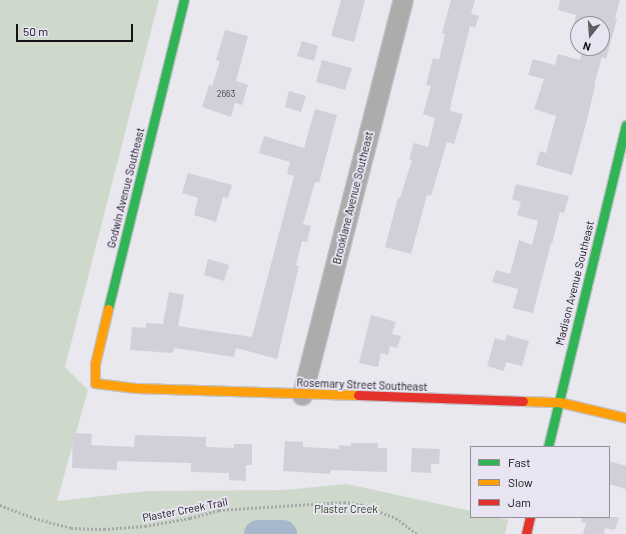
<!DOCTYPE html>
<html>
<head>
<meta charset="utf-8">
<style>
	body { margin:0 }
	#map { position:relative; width:626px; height:534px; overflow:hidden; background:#e9e8ee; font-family:Barlow,sans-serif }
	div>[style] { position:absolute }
	.green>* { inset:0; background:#ced9cb }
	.river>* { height:28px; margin:-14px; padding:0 14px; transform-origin:14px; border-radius:14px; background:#a7b8cc }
	.building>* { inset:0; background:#d1cfd8 }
	.path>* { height:2.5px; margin-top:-1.25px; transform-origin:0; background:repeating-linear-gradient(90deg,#a8a7a9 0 2px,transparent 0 4px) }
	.roads { filter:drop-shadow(1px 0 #c3c2c6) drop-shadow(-1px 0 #c3c2c6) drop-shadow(0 1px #c3c2c6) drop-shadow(0 -1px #c3c2c6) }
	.street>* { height:19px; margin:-9.5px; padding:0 9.5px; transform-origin:9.5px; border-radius:9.5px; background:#abacab }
	.fast>* { height:9px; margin:-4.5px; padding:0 4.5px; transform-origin:4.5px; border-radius:4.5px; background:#30b455 }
	.slow>* { height:9px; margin:-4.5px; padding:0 4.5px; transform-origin:4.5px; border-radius:4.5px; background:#ff9f0a }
	.jam>* { height:9px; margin:-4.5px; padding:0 4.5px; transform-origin:4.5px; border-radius:4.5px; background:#e5322d }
	span { translate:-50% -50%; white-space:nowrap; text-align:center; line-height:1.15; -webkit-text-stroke:4px #e8e4f2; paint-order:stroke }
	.number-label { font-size:9px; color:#46444a }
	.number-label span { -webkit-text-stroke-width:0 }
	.street-label { font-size:11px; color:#131216 }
	.park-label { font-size:11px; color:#2c491d }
	.legend { position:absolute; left:470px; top:446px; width:140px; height:72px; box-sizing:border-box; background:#e8e4f2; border:1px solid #93909a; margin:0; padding:5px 7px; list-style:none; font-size:12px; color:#131216 }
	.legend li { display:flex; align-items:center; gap:8px; height:20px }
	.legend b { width:20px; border:1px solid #93909a }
	.north { position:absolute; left:570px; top:16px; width:40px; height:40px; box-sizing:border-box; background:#e8e4f2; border:1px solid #93909a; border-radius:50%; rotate:197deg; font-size:11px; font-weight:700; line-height:16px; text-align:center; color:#131216 }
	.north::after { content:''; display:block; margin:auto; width:14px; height:18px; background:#5e5d62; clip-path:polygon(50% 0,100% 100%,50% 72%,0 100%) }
	.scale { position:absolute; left:16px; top:24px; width:117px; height:18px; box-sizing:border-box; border:2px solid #131216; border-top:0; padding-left:5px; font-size:12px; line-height:14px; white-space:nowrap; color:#131216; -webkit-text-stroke:3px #e8e4f2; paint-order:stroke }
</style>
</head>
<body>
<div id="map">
	<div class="green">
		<i style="clip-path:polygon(0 0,159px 0,65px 367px,88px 390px,57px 501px,147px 491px,284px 490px,347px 484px,471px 511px,471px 517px,496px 517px,508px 520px,505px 534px,0 534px)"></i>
	</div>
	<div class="river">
		<i style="left:258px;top:534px;width:25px"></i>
	</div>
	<div class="building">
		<i style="clip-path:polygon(341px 0,365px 0,354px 42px,331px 36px)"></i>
		<i style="clip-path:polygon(451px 0,475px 0,471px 14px,479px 16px,475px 28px,470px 26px,451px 103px,450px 111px,463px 114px,454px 144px,447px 142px,431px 196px,427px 195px,411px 254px,385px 247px,398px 198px,400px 198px,412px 160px,409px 159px,414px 143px,428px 147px,435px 118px,423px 114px,431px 86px,426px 85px,433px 58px,439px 60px,445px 34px,442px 33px)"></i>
		<i style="clip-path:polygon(560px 0,620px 0,615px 18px,617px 19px,606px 59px,602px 57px,594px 85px,595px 86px,587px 120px,572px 175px,536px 165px,540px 151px,546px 153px,556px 116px,534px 109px,544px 79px,528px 75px,533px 59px,555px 65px,558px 54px,580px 60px,583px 48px,602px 48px,602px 24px,574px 24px,576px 15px,558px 10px)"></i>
		<i style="clip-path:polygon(225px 30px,248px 36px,236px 81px,248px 85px,242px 105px,235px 103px,231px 117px,202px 107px,209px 85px,212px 86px,220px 61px,216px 60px)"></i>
		<i style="clip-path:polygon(302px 41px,318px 46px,314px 61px,297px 56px)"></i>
		<i style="clip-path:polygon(322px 60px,352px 68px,345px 90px,316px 82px)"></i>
		<i style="clip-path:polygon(289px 91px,306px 96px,301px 112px,285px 107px)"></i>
		<i style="clip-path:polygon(315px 109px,337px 115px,319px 183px,315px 182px,303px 224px,311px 226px,307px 242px,302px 241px,296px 265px,299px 266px,277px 359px,236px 348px,234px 357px,174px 348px,173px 353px,130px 350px,132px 327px,146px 328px,146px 323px,163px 324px,169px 292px,184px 295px,178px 326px,252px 337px,294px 176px,287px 174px,290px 162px,259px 153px,264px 136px,304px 148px)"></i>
		<i style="clip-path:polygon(188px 173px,232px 185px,228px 198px,223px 197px,216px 222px,194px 215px,198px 198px,182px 193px)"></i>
		<i style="clip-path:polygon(516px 184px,569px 196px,564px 213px,560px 212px,552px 244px,551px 243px,533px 313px,513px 308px,518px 289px,492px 282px,496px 270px,510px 274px,519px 240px,532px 245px,538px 221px,517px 215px,521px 202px,512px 199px)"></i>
		<i style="clip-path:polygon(208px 259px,229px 265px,224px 281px,204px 275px)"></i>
		<i style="clip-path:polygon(371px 315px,396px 322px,392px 334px,401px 336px,397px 348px,390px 346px,388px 355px,381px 353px,378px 367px,359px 363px)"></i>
		<i style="clip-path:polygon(507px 335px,529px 341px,522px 366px,506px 362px,504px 371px,487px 366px,495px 338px,505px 341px)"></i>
		<i style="clip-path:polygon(73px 433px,92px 434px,91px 445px,134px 447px,135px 435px,206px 437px,206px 447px,234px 448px,234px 444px,252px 444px,252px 465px,246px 465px,246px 481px,229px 480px,229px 473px,191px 472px,191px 463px,117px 461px,117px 470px,72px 468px)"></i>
		<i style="clip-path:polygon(285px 441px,303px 442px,303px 447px,339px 449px,339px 445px,351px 446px,351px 443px,378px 443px,378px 448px,387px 448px,387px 472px,331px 470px,330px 474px,283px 471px)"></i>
		<i style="clip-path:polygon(412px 448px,440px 449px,439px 464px,431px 464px,431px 473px,411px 472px)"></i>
		<i style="clip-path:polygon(609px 461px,626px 466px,626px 489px,609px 484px)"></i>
		<i style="clip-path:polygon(582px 517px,619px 517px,615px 530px,605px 528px,604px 534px,583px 534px,586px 523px,581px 522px)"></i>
	</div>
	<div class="path">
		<i style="left:0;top:505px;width:36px;rotate:21deg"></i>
		<i style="left:34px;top:518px;width:38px;rotate:15deg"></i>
		<i style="left:71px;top:528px;width:33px;rotate:2deg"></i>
		<i style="left:104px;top:529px;width:41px;rotate:-4.2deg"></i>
		<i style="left:145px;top:526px;width:46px;rotate:-10.1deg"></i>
		<i style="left:190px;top:518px;width:30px;rotate:-15deg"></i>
		<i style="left:219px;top:510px;width:125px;rotate:-3.7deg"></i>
		<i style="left:344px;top:502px;width:18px;rotate:9deg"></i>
		<i style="left:362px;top:505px;width:36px;rotate:21deg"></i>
		<i style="left:396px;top:518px;width:26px;rotate:37deg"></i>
	</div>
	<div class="roads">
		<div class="street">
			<i style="left:302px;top:395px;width:408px;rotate:-75.7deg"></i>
		</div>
		<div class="fast">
			<i style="left:108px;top:309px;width:318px;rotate:-76.2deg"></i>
			<i style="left:548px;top:447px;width:331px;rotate:-76.4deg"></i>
		</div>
		<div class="slow">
			<i style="left:108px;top:309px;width:57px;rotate:103.3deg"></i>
			<i style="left:95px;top:364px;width:19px;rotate:90deg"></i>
			<i style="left:95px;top:383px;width:41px;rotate:7deg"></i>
			<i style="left:136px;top:388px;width:222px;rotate:1.8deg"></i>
			<i style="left:523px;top:401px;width:36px;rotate:2deg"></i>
			<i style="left:559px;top:402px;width:69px;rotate:13.4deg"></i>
		</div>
		<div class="jam">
			<i style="left:358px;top:395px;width:165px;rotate:2.1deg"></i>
			<i style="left:526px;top:534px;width:17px;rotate:-77deg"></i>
		</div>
	</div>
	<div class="number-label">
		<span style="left:226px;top:94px">2663</span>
	</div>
	<div class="street-label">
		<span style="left:126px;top:188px;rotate:-76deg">Godwin Avenue Southeast</span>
		<span style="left:353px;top:198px;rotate:-76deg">Brooklane Avenue Southeast</span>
		<span style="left:575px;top:283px;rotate:-76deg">Madison Avenue Southeast</span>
		<span style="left:362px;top:385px;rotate:2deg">Rosemary Street Southeast</span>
		<span style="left:185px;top:510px;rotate:-11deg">Plaster Creek Trail</span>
	</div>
	<div class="park-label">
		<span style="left:346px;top:509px">Plaster Creek</span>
	</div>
	<ul class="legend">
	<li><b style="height:5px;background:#30b455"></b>Fast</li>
	<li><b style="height:5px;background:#ff9f0a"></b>Slow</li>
	<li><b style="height:5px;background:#e5322d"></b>Jam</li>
	</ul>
	<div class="north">N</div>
	<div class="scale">50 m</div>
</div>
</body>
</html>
